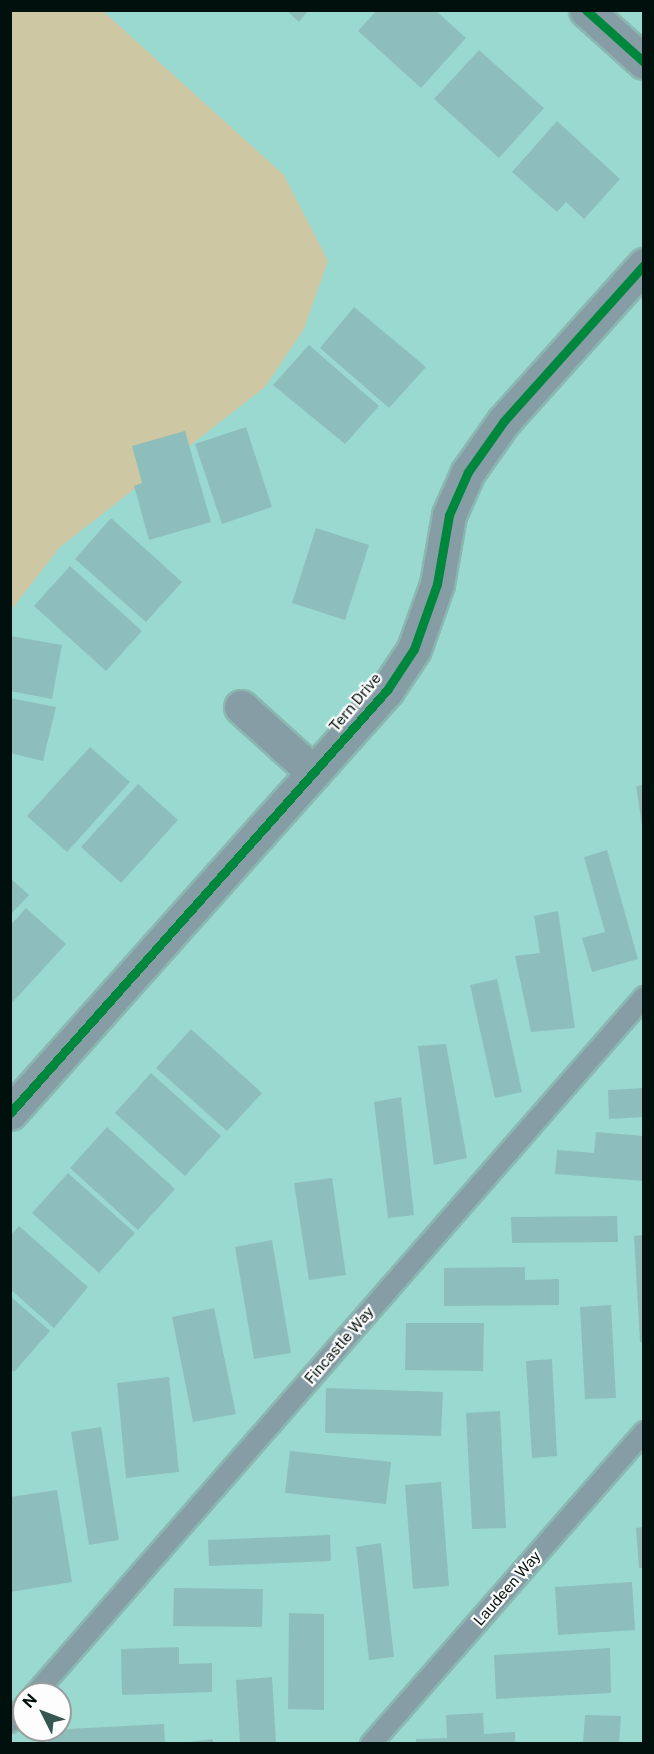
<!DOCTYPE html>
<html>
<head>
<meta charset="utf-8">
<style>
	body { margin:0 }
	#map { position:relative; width:654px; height:1754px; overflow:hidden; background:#9ad9d0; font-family:"Public Sans",sans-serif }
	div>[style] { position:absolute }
	.green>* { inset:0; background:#cdc7a4 }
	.building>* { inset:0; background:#8dbebb }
	.roads { filter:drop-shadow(2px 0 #8ab8b1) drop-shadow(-2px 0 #8ab8b1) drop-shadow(0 2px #8ab8b1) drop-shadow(0 -2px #8ab8b1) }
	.lane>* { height:20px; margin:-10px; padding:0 10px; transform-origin:10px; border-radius:10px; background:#869da6 }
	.street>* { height:33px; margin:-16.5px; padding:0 16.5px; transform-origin:16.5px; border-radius:16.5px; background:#869da6 }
	.cycleway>* { height:9px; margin:-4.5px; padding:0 4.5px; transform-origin:4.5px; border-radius:4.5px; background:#00873e }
	span { translate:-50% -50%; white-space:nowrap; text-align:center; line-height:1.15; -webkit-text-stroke:4.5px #fdfdfd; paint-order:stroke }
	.street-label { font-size:15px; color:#00100d }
	.frame { position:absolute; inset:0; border:12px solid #00100d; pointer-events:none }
	.north { position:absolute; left:12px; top:1682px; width:60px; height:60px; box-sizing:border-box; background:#fdfdfd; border:2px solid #989e9d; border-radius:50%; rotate:312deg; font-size:16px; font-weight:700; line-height:24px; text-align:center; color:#00100d }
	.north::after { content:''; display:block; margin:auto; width:21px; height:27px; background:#365651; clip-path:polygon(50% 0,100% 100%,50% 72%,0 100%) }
</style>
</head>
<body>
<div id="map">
	<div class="green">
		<i style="clip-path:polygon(11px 11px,103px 11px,284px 175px,328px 261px,304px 329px,265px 387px,60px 547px,11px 610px)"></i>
	</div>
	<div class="building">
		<i style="clip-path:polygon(286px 10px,309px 10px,299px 22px)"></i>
		<i style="clip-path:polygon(377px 10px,435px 10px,466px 38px,421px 88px,358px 31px)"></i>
		<i style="clip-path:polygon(479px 50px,544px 108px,499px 158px,434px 99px)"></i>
		<i style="clip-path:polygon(557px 121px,620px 179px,584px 219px,566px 202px,557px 212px,512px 172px)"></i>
		<i style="clip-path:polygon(354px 307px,426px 367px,389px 408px,320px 348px)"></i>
		<i style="clip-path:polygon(309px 345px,379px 406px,345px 444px,273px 385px)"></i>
		<i style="clip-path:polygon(246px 427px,272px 507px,222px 524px,195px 444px)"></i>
		<i style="clip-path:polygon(185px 431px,211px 522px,149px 540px,134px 486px,142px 483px,132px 446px)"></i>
		<i style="clip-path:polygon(111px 518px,182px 582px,146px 622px,75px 559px)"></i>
		<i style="clip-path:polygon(316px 528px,369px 545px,345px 620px,292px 603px)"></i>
		<i style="clip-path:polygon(70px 566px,142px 631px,106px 671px,34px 606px)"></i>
		<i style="clip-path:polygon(10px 636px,62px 645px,52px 699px,10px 691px)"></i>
		<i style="clip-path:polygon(10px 698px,56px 707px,43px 761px,10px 753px)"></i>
		<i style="clip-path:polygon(90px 747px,130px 782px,67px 852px,27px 816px)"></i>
		<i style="clip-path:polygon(138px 784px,178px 820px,121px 883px,81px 847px)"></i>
		<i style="clip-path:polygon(644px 785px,644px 825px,642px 825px,636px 786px)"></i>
		<i style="clip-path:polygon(607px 850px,638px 959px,592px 972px,582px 938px,605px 932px,584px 857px)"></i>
		<i style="clip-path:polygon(10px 878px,29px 895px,10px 915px)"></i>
		<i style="clip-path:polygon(26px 908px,66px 944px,10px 1005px,10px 926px)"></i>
		<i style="clip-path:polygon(558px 911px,575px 1028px,531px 1032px,515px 956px,540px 953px,534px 916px)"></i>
		<i style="clip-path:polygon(497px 979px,522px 1092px,495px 1098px,470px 985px)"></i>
		<i style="clip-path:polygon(191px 1029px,262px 1093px,227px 1131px,156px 1068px)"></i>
		<i style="clip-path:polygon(446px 1044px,467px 1158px,434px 1165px,418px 1046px)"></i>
		<i style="clip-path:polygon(151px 1073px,221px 1136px,185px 1176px,115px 1113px)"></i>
		<i style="clip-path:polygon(644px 1088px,644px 1117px,609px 1119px,608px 1090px)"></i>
		<i style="clip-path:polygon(401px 1097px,414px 1215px,388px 1218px,374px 1102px)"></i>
		<i style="clip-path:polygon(107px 1127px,175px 1189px,138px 1230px,70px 1168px)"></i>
		<i style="clip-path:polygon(596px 1132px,644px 1136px,644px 1181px,555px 1174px,557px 1150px,594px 1153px)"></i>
		<i style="clip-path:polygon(68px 1173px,135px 1233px,99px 1273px,32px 1213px)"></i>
		<i style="clip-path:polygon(332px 1178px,346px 1275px,309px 1280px,294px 1183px)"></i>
		<i style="clip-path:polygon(617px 1216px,618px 1242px,512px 1243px,511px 1217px)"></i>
		<i style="clip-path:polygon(19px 1226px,88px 1287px,54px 1328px,10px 1289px,10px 1236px)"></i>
		<i style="clip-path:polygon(644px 1235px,644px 1342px,640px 1342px,634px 1236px)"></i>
		<i style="clip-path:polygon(272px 1240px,291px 1353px,254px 1359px,235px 1247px)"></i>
		<i style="clip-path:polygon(525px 1267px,525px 1280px,559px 1279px,559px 1305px,444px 1306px,444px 1268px)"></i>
		<i style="clip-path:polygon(10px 1296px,50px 1331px,14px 1372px,10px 1368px)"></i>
		<i style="clip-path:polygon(611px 1305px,616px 1398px,585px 1399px,580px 1307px)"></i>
		<i style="clip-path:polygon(214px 1308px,236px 1414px,193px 1422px,172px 1317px)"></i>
		<i style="clip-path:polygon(406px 1323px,484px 1323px,483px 1371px,405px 1370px)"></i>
		<i style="clip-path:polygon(552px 1359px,557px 1456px,532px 1458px,526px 1361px)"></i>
		<i style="clip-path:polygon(169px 1377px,179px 1472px,126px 1478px,117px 1383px)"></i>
		<i style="clip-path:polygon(326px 1388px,443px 1392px,441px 1436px,325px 1433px)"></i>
		<i style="clip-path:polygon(500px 1411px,506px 1528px,472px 1529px,466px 1413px)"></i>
		<i style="clip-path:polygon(101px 1427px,119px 1540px,89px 1545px,71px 1432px)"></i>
		<i style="clip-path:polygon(290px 1451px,391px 1462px,386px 1504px,285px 1493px)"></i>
		<i style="clip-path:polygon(441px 1482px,449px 1586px,413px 1589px,405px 1485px)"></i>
		<i style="clip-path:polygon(57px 1490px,72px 1582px,10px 1592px,10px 1497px)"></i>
		<i style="clip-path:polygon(644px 1527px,644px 1568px,639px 1568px,636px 1528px)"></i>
		<i style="clip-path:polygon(330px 1535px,331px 1561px,209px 1566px,208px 1540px)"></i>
		<i style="clip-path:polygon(381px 1543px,394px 1657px,369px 1660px,356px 1547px)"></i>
		<i style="clip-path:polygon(632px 1582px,635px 1630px,558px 1635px,555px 1587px)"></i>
		<i style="clip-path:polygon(174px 1588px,263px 1589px,262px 1627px,173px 1626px)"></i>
		<i style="clip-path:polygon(289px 1613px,324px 1614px,324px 1710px,288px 1709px)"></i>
		<i style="clip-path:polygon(179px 1647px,179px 1664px,212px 1663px,212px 1692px,122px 1695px,121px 1649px)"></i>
		<i style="clip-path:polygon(610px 1648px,611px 1693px,496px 1699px,494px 1655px)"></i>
		<i style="clip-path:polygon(272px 1677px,276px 1744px,240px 1744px,236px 1680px)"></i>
		<i style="clip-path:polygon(483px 1713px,484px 1734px,515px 1732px,515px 1744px,416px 1744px,416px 1739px,447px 1738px,446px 1715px)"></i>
		<i style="clip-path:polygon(585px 1715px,621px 1716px,619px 1744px,583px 1744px)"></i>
		<i style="clip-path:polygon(164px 1724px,165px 1744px,48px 1744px,48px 1730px)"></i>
		<i style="clip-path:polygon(213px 1739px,213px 1744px,189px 1744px,189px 1742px)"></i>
	</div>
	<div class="roads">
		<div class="lane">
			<i style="left:35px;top:1694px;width:926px;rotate:-48.85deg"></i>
			<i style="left:10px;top:1722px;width:21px;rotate:-47deg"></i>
			<i style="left:371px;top:1744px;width:415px;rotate:-48.8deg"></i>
		</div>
		<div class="street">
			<i style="left:586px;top:10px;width:78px;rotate:41.9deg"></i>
			<i style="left:241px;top:707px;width:98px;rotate:42.1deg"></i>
			<i style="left:10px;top:1113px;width:567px;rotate:-48.29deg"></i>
			<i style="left:387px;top:690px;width:49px;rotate:-56.6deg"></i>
			<i style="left:414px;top:649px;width:69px;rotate:-70.5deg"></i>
			<i style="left:437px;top:584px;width:70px;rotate:-80.1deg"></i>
			<i style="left:449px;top:515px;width:47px;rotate:-66.2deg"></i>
			<i style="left:468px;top:472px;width:62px;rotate:-54.8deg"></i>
			<i style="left:504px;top:421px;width:210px;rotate:-48.1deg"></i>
		</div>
	</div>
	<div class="cycleway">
		<i style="left:586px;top:10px;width:78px;rotate:41.9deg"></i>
		<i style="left:10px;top:1113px;width:567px;rotate:-48.29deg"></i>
		<i style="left:387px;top:690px;width:49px;rotate:-56.6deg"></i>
		<i style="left:414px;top:649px;width:69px;rotate:-70.5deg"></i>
		<i style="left:437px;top:584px;width:70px;rotate:-80.1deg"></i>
		<i style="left:449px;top:515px;width:47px;rotate:-66.2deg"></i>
		<i style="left:468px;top:472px;width:62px;rotate:-54.8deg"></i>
		<i style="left:504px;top:421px;width:210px;rotate:-48.1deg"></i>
	</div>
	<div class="street-label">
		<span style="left:355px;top:702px;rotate:-50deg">Tern Drive</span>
		<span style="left:339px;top:1345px;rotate:-49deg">Fincastle Way</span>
		<span style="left:507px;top:1588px;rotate:-49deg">Laudeen Way</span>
	</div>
	<div class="frame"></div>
	<div class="north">N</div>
</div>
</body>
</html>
